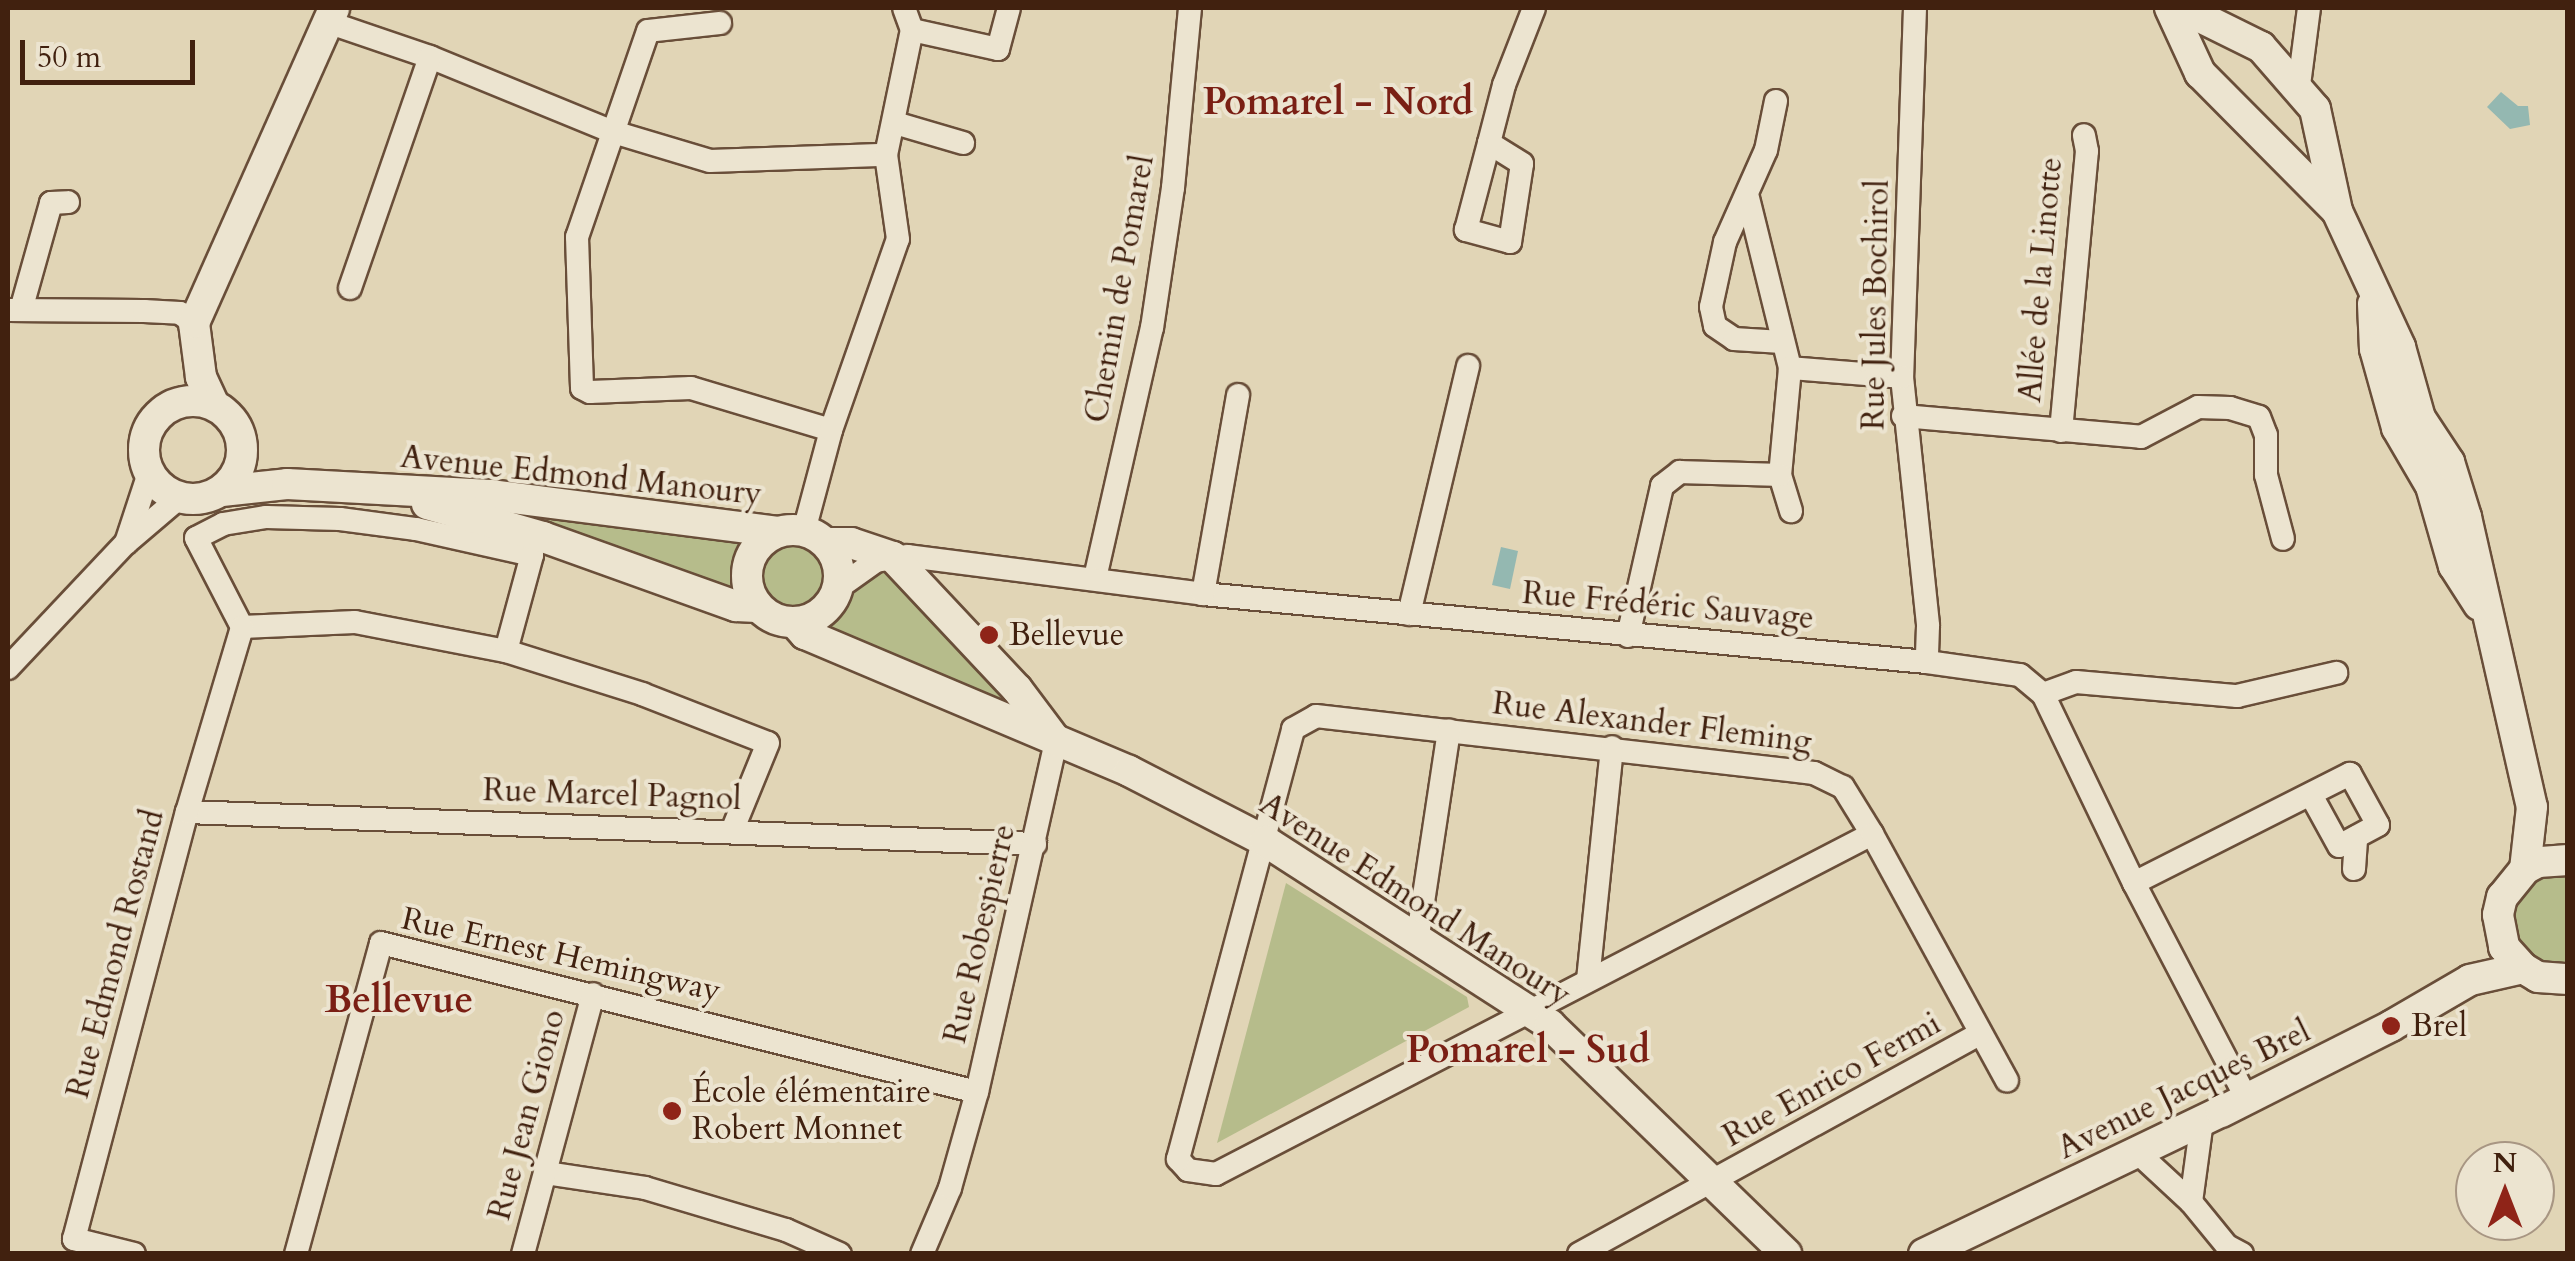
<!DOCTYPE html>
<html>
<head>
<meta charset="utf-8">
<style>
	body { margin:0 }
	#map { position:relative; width:2575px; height:1261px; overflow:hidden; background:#e1d5b6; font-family:Cardo,serif }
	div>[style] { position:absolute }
	.green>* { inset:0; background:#b6bc8b }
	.round { border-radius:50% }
	.water>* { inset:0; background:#94b8b1 }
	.roads { filter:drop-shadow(2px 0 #694e39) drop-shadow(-2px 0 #694e39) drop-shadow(0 2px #694e39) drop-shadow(0 -2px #694e39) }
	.street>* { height:22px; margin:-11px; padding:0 11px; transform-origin:11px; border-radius:11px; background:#ece4d0 }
	.secondary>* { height:30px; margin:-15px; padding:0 15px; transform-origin:15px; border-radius:15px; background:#ece4d0 }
	.secondary>.ring { margin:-15px; padding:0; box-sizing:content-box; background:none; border:30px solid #ece4d0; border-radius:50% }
	.dots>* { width:28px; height:28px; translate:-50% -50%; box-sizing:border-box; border:5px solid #ece4d0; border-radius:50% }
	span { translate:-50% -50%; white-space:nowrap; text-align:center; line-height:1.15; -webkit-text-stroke:8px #ece4d0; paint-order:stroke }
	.street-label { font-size:32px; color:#41210f }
	.poi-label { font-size:32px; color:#41210f }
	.left { translate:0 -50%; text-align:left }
	.quarter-label { font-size:38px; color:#7a1f14; font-weight:700 }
	.frame { position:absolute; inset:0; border:10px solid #41210f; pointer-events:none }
	.north { position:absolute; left:2455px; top:1141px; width:100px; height:100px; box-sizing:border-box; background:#ece4d0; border:2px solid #a89683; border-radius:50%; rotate:0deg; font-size:28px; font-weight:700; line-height:40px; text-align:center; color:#41210f }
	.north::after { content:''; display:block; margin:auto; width:35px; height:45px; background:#8f2418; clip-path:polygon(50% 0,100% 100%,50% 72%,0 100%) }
	.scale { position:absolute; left:20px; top:40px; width:175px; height:45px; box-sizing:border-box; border:5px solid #41210f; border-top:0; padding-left:12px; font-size:30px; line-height:35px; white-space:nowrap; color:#41210f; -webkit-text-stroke:8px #ece4d0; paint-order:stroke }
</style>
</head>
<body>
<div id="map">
	<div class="green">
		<i style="clip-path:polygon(499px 503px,745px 536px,737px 557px,736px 590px,604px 544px,497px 514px)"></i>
		<i class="round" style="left:758px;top:543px;width:70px;height:70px"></i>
		<i style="clip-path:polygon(888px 568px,1006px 690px,1000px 706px,830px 629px,831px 615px,850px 588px)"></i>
		<i style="clip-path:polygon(2567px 873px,2567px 966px,2549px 966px,2535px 961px,2514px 937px,2512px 907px,2519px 892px,2544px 874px)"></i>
		<i style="clip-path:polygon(1286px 883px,1467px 997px,1469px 1007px,1217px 1143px)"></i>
	</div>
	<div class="water">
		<i style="clip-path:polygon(2501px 92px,2518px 106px,2528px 106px,2530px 125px,2510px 129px,2487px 107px)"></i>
		<i style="clip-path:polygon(1501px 547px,1518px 551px,1510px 589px,1492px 585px)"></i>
	</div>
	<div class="roads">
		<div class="street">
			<i style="left:1915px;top:8px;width:369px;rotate:92deg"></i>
			<i style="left:1902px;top:377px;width:250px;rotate:84deg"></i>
			<i style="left:1928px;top:626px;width:36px;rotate:92deg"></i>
			<i style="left:327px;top:22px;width:109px;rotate:18.8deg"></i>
			<i style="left:430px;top:57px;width:195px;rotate:22.3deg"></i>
			<i style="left:610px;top:131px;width:104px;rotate:16.7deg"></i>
			<i style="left:710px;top:161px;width:176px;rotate:-2deg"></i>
			<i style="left:720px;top:23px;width:72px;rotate:173.7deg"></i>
			<i style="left:648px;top:31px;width:218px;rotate:109deg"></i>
			<i style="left:577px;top:237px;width:151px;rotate:88.1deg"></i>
			<i style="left:582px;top:388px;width:9px;rotate:27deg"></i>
			<i style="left:590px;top:392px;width:101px;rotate:-2.3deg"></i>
			<i style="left:691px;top:388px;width:146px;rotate:16.7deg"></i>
			<i style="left:912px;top:30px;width:88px;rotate:12.5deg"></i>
			<i style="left:998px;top:49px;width:42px;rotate:-75deg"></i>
			<i style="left:2299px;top:85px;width:78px;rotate:-82.6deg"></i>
			<i style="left:1776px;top:101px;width:50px;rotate:101.5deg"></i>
			<i style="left:1766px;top:150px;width:101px;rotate:114deg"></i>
			<i style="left:1725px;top:242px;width:66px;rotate:102.2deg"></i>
			<i style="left:1711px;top:307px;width:19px;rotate:78deg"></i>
			<i style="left:1715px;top:326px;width:23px;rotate:34deg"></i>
			<i style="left:1734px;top:339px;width:48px;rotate:3.6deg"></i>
			<i style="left:895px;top:123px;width:71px;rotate:16.4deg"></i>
			<i style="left:1489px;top:143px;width:39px;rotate:32deg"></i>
			<i style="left:1522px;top:164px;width:79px;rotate:98.7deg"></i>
			<i style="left:1510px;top:242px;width:46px;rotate:-164.7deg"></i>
			<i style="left:1466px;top:230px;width:90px;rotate:-75.2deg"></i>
			<i style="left:1489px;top:143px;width:60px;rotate:-75.5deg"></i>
			<i style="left:1504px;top:85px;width:83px;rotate:-68.7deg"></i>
			<i style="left:1748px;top:198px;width:175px;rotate:76.1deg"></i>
			<i style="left:1790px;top:368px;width:112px;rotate:4.6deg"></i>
			<i style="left:350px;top:288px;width:244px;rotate:-70.9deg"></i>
			<i style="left:8px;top:310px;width:136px;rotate:0.4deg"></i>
			<i style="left:144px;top:311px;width:36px;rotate:3deg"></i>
			<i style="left:180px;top:313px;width:17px;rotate:36deg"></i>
			<i style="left:21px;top:310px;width:111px;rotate:-74.3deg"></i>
			<i style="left:51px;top:203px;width:17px;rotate:-3deg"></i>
			<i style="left:1790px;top:368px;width:107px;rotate:95.3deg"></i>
			<i style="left:1780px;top:475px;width:38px;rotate:73deg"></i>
			<i style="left:1903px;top:416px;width:239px;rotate:5deg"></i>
			<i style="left:2141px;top:437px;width:64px;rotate:-27.8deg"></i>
			<i style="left:2198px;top:407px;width:32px;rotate:2deg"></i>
			<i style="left:2230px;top:408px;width:30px;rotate:17deg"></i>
			<i style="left:2259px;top:417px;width:19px;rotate:69deg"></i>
			<i style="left:2266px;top:435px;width:40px;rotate:90deg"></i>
			<i style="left:2266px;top:475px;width:66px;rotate:75.1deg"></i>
			<i style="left:2061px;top:431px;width:281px;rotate:-84.7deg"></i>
			<i style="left:2087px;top:151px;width:16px;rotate:-101deg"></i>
			<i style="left:804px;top:531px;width:105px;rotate:-75deg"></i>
			<i style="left:831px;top:430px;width:202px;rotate:-70.7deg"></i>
			<i style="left:898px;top:239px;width:85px;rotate:-98.1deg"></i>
			<i style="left:886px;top:155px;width:128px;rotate:-78.3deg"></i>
			<i style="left:912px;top:30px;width:23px;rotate:-110deg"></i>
			<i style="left:126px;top:543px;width:74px;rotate:-71.8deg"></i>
			<i style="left:1095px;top:578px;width:256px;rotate:-77.2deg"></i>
			<i style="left:1152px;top:328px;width:142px;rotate:-81.5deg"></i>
			<i style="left:1173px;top:188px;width:181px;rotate:-84.6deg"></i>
			<i style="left:838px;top:588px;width:47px;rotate:-35.4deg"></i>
			<i style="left:876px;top:561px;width:32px;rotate:-9deg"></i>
			<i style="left:908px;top:556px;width:297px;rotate:7.3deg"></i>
			<i style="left:1203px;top:594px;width:727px;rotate:5.37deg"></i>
			<i style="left:1927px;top:662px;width:94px;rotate:8deg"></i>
			<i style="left:2020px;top:675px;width:30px;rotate:40deg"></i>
			<i style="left:2043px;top:694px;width:210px;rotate:64.3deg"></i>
			<i style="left:2134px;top:883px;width:244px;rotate:62.4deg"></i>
			<i style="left:1203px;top:594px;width:202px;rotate:-80deg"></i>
			<i style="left:1409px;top:614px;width:255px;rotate:-76.6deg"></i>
			<i style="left:242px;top:627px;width:113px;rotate:-2.5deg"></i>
			<i style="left:355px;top:622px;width:154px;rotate:10.9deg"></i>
			<i style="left:506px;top:651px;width:143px;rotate:17.5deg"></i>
			<i style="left:642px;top:694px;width:135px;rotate:21.3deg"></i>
			<i style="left:768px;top:743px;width:95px;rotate:112.2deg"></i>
			<i style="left:242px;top:627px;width:100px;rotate:-117.3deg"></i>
			<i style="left:196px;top:538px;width:30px;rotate:-27deg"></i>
			<i style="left:223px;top:524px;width:44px;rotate:-9.2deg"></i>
			<i style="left:266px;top:517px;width:74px;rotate:1.5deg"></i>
			<i style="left:340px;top:519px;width:77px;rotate:7.5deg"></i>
			<i style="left:416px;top:529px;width:119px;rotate:12.6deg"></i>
			<i style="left:532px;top:555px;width:99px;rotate:105.2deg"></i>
			<i style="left:1628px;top:636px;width:154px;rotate:-77.2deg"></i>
			<i style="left:1662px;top:486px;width:23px;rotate:-38deg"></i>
			<i style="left:1680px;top:472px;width:100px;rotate:1.7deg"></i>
			<i style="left:8px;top:668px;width:172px;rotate:-46.7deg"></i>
			<i style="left:126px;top:543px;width:70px;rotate:-40.3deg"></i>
			<i style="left:2043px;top:694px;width:35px;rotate:-20deg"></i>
			<i style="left:2076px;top:682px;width:162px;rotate:5deg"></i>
			<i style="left:2237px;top:696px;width:102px;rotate:-13.1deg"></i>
			<i style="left:187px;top:812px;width:849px;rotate:2.16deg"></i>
			<i style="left:1872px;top:834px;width:739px;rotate:152.6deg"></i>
			<i style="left:1216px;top:1174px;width:28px;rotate:-172deg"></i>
			<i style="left:1188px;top:1170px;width:15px;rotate:-132deg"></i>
			<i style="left:1178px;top:1159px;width:445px;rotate:-75deg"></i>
			<i style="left:1293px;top:729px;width:26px;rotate:-29deg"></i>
			<i style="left:1316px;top:716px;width:501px;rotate:6.53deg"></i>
			<i style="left:1814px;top:773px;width:32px;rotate:26deg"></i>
			<i style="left:1843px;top:787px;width:55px;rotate:58.3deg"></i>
			<i style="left:1872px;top:834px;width:281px;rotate:61.3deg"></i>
			<i style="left:2354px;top:869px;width:32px;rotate:-86deg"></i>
			<i style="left:2134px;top:883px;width:242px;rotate:-26.8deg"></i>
			<i style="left:2350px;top:774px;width:58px;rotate:61.2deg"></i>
			<i style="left:2378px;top:825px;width:44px;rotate:151.7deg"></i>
			<i style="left:2339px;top:846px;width:58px;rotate:-118.8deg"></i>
			<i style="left:1417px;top:942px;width:214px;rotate:-81.4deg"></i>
			<i style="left:1588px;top:980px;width:234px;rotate:-84.1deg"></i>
			<i style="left:2138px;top:1153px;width:72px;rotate:42.8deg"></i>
			<i style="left:2191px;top:1202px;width:57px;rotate:50.7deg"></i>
			<i style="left:2227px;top:1246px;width:17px;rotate:28deg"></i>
			<i style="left:546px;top:1173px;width:100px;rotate:8.6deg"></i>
			<i style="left:645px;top:1188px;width:147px;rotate:16.6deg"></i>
			<i style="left:786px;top:1230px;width:59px;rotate:24deg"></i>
			<i style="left:2191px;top:1202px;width:82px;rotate:-82.3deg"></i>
			<i style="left:134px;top:1254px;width:62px;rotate:-166deg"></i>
			<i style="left:74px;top:1239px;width:442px;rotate:-75.2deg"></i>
			<i style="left:187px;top:812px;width:193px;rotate:-73.4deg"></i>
			<i style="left:296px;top:1254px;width:322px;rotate:-74.7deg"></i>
			<i style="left:381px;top:943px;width:614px;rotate:14.04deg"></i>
			<i style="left:523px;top:1254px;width:269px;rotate:-74.9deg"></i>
			<i style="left:922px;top:1254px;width:72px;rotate:-67deg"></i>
			<i style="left:950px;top:1188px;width:100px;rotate:-74.3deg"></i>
			<i style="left:977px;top:1092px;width:360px;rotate:-77.3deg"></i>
			<i style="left:1579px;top:1254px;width:457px;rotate:-28.8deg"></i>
		</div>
		<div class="secondary">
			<i style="left:2170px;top:8px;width:72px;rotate:65.2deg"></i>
			<i style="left:2200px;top:73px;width:194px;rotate:45.2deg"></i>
			<i style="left:2182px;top:8px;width:88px;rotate:26.3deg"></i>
			<i style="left:2261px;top:47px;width:82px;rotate:48.9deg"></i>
			<i style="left:2315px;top:109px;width:104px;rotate:77.8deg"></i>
			<i style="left:2337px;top:211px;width:150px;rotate:65.1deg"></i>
			<i style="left:2400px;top:347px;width:74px;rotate:74.3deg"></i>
			<i style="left:2420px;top:418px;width:53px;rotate:56.6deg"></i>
			<i style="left:2449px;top:462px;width:58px;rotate:72.8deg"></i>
			<i style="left:2466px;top:517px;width:297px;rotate:77.2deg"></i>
			<i style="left:2532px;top:807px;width:62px;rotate:96.4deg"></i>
			<i style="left:2373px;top:304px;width:45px;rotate:87.5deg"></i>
			<i style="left:2375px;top:349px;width:82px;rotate:74.4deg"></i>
			<i style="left:2397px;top:428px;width:67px;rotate:59.6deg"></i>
			<i style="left:2431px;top:486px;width:83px;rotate:74deg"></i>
			<i style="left:2454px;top:566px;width:46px;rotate:57.3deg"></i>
			<i class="ring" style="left:144px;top:401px;width:68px;height:68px"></i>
			<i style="left:214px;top:405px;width:31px;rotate:-115deg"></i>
			<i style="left:201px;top:377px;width:54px;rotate:-97.4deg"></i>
			<i style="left:194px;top:323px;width:345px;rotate:-66deg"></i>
			<i style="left:222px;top:491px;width:65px;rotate:-6.1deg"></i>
			<i style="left:287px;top:484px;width:203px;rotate:3.1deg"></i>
			<i style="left:490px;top:495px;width:290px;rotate:7.3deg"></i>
			<i style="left:427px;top:504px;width:121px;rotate:15.9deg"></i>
			<i style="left:543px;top:537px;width:205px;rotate:19.7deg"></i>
			<i style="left:736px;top:606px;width:21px;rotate:3deg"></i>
			<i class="ring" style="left:747px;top:530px;width:62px;height:62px"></i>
			<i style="left:826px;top:543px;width:25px"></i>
			<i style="left:851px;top:543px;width:44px;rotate:18.4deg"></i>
			<i style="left:893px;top:557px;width:181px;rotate:46.8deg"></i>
			<i style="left:1017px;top:689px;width:65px;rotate:53.1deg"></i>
			<i style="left:795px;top:623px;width:15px;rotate:48deg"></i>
			<i style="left:805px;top:634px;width:352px;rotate:22.9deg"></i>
			<i style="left:1129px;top:771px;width:153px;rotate:27.2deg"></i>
			<i style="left:1265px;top:841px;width:339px;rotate:32.8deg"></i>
			<i style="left:1550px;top:1025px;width:329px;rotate:44.1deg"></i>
			<i style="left:2568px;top:860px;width:30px;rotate:176deg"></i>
			<i style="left:2538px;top:862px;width:15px;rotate:152deg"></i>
			<i style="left:2525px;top:869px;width:36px;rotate:129deg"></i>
			<i style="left:2502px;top:897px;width:18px;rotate:103deg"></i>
			<i style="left:2498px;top:915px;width:33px;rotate:79deg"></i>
			<i style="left:2504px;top:947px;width:28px;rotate:48deg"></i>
			<i style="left:2523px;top:968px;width:17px;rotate:31deg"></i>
			<i style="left:2538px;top:977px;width:30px;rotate:4deg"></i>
			<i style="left:1924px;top:1254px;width:329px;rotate:-25.6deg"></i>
			<i style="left:2221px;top:1112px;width:191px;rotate:-26.8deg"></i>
			<i style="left:2391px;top:1026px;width:91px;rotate:-30.2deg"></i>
			<i style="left:2470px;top:980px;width:54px;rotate:-12.8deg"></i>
		</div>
	</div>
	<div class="dots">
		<i style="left:989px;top:635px;background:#8f2418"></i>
		<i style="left:2391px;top:1026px;background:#8f2418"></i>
		<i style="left:672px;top:1111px;background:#8f2418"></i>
	</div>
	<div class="street-label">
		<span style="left:2041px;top:280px;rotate:-85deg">Allée de la Linotte</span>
		<span style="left:1120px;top:289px;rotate:-80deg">Chemin de Pomarel</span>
		<span style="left:1876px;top:305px;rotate:-89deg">Rue Jules Bochirol</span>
		<span style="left:581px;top:476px;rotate:6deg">Avenue Edmond Manoury</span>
		<span style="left:1668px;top:606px;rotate:5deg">Rue Frédéric Sauvage</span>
		<span style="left:1652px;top:723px;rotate:7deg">Rue Alexander Fleming</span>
		<span style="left:612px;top:795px;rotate:2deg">Rue Marcel Pagnol</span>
		<span style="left:1415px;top:900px;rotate:33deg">Avenue Edmond Manoury</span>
		<span style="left:980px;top:934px;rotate:-77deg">Rue Robespierre</span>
		<span style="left:116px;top:954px;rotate:-75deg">Rue Edmond Rostand</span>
		<span style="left:561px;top:955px;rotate:13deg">Rue Ernest Hemingway</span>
		<span style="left:1832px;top:1080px;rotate:-29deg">Rue Enrico Fermi</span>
		<span style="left:2184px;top:1090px;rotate:-26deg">Avenue Jacques Brel</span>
		<span style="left:527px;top:1115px;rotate:-75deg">Rue Jean Giono</span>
	</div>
	<div class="poi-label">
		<span class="left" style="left:1009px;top:635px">Bellevue</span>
		<span class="left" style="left:2411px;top:1026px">Brel</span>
		<span class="left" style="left:692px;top:1111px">École élémentaire<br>Robert Monnet</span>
	</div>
	<div class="quarter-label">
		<span style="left:1338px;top:103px">Pomarel - Nord</span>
		<span style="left:399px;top:1001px">Bellevue</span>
		<span style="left:1528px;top:1051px">Pomarel - Sud</span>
	</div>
	<div class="frame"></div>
	<div class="north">N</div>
	<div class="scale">50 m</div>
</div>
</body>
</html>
